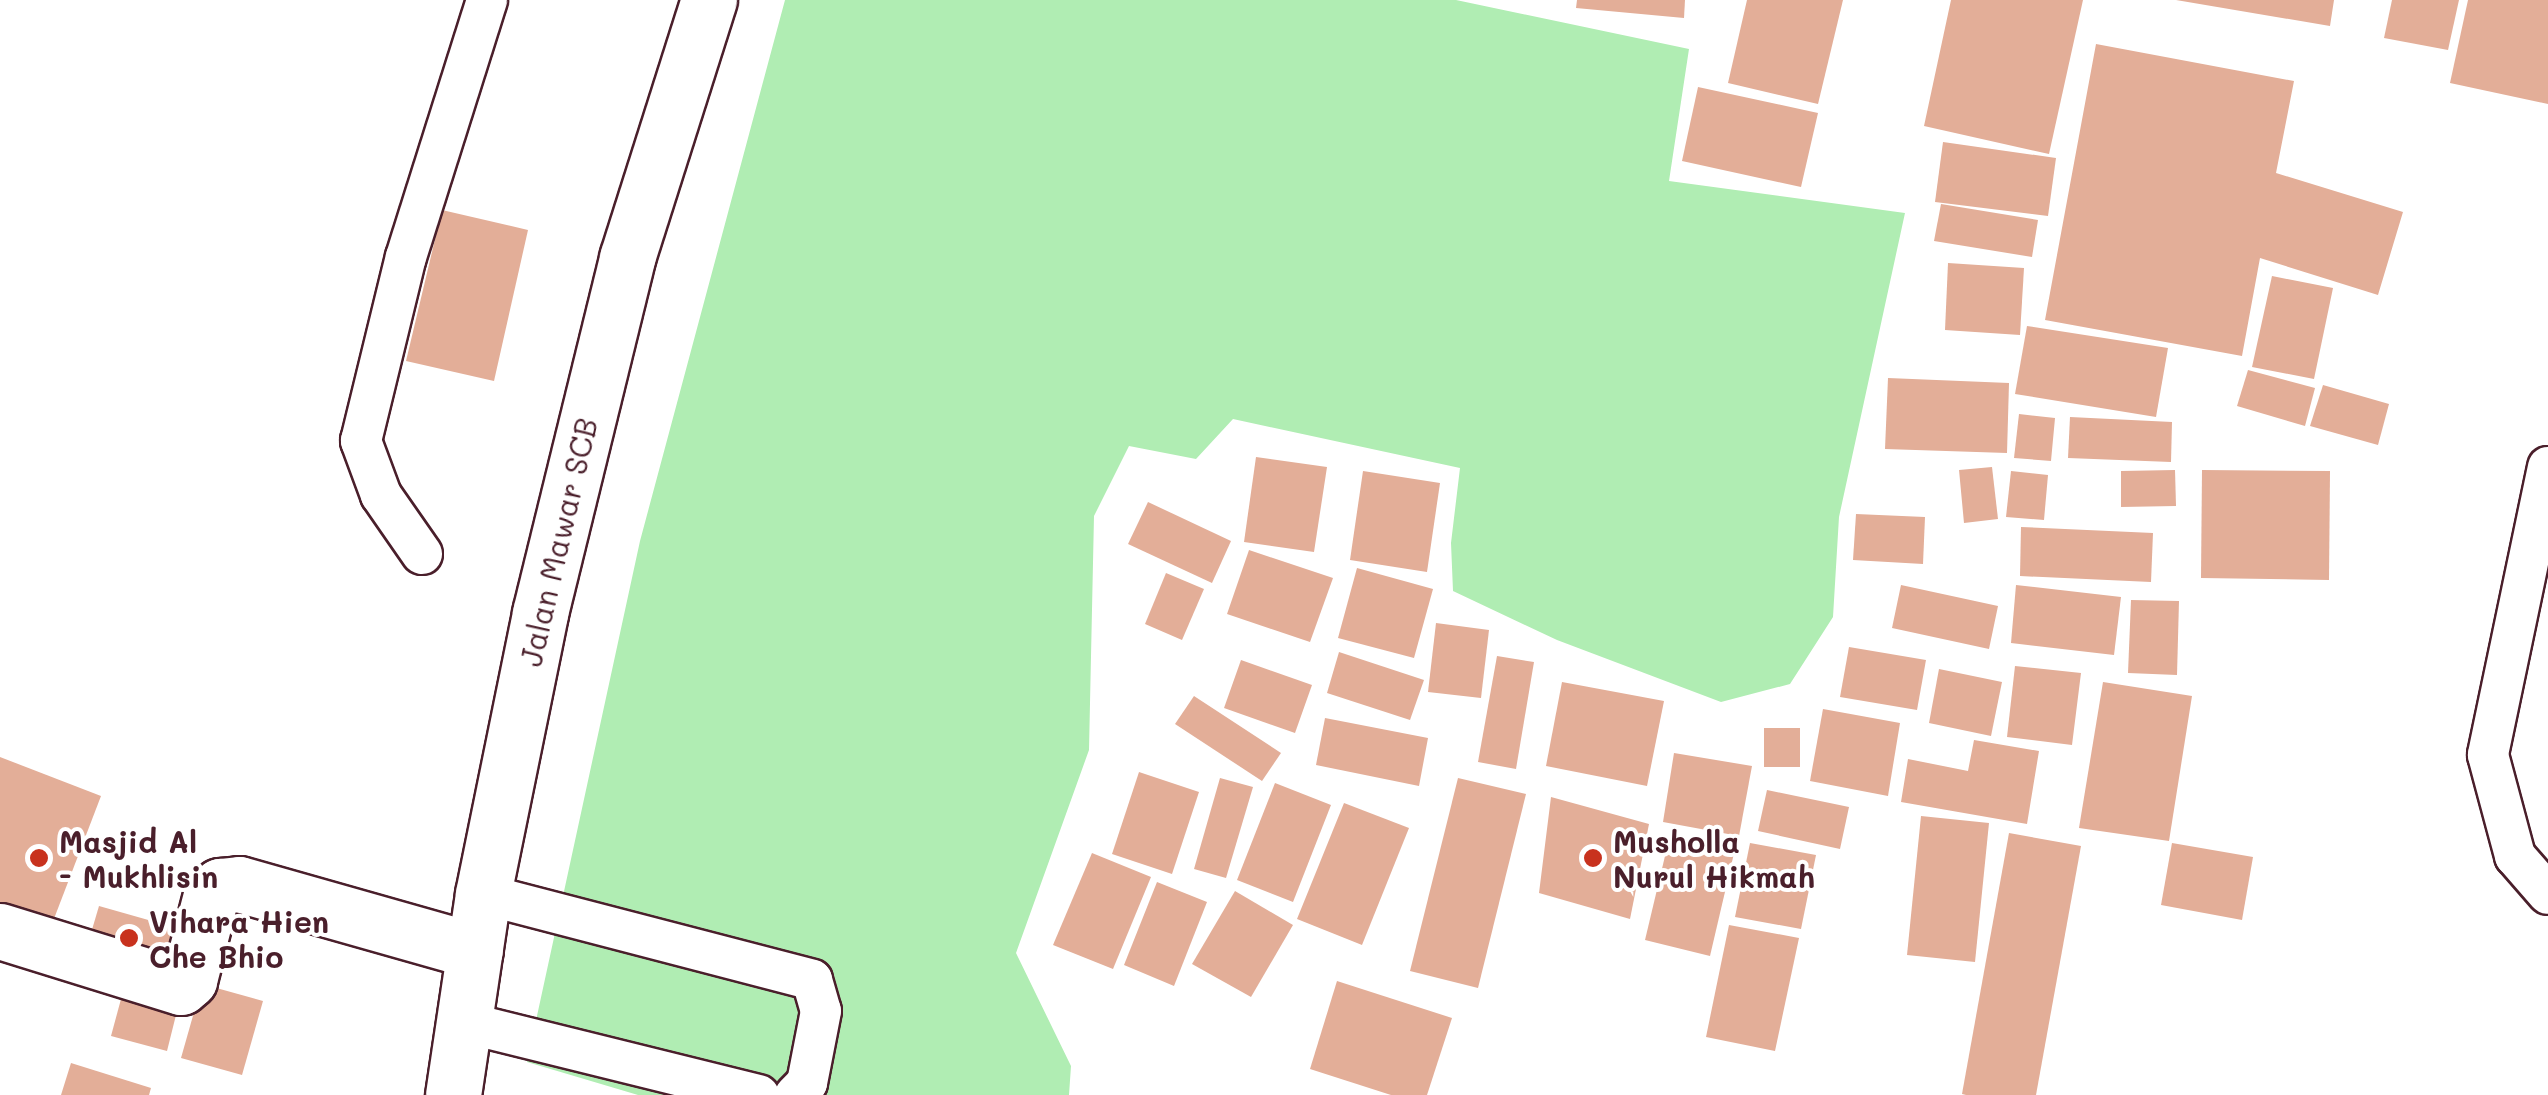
<!DOCTYPE html>
<html>
<head>
<meta charset="utf-8">
<style>
	body { margin:0 }
	#map { position:relative; width:2548px; height:1095px; overflow:hidden; background:#fff; font-family:Mali,sans-serif }
	div>[style] { position:absolute }
	.green>* { inset:0; background:#b0edb3 }
	.building>* { inset:0; background:#e3ae98 }
	.roads { filter:drop-shadow(2px 0 #4a1f2b) drop-shadow(-2px 0 #4a1f2b) drop-shadow(0 2px #4a1f2b) drop-shadow(0 -2px #4a1f2b) }
	.service>* { height:40px; margin:-20px; padding:0 20px; transform-origin:20px; border-radius:20px; background:#fff }
	.minor>* { height:55px; margin:-27.5px; padding:0 27.5px; transform-origin:27.5px; border-radius:27.5px; background:#fff }
	.dots>* { width:28px; height:28px; translate:-50% -50%; box-sizing:border-box; border:5px solid #fff; border-radius:50% }
	span { translate:-50% -50%; white-space:nowrap; text-align:center; line-height:1.15; -webkit-text-stroke:8px #fff; paint-order:stroke }
	.street-label { font-size:30px; color:#4a1f2b }
	.poi-label { font-size:30px; color:#4a1f2b; font-weight:700 }
	.left { translate:0 -50%; text-align:left }
</style>
</head>
<body>
<div id="map">
	<div class="green">
		<i style="clip-path:polygon(785px 0,1456px 0,1689px 49px,1669px 181px,1905px 213px,1839px 517px,1833px 617px,1790px 684px,1721px 702px,1557px 640px,1453px 591px,1451px 543px,1460px 468px,1233px 419px,1196px 459px,1129px 446px,1094px 516px,1089px 750px,1016px 953px,1071px 1066px,1069px 1095px,638px 1095px,527px 1062px,640px 541px)"></i>
	</div>
	<div class="building">
		<i style="clip-path:polygon(1577px 0,1685px 0,1684px 18px,1576px 8px)"></i>
		<i style="clip-path:polygon(1747px 0,1843px 0,1818px 104px,1728px 83px)"></i>
		<i style="clip-path:polygon(1951px 0,2083px 0,2049px 154px,1924px 126px)"></i>
		<i style="clip-path:polygon(2176px 0,2334px 0,2330px 26px)"></i>
		<i style="clip-path:polygon(2392px 0,2459px 0,2448px 50px,2384px 38px)"></i>
		<i style="clip-path:polygon(2468px 0,2548px 0,2548px 104px,2450px 83px)"></i>
		<i style="clip-path:polygon(2096px 44px,2294px 81px,2276px 173px,2403px 212px,2378px 295px,2260px 258px,2242px 356px,2045px 320px)"></i>
		<i style="clip-path:polygon(1698px 87px,1818px 113px,1801px 187px,1682px 161px)"></i>
		<i style="clip-path:polygon(1943px 142px,2056px 158px,2048px 216px,1935px 202px)"></i>
		<i style="clip-path:polygon(1941px 204px,2038px 220px,2032px 257px,1934px 241px)"></i>
		<i style="clip-path:polygon(442px 210px,528px 230px,494px 381px,406px 361px)"></i>
		<i style="clip-path:polygon(1948px 263px,2024px 268px,2020px 335px,1945px 330px)"></i>
		<i style="clip-path:polygon(2272px 276px,2333px 288px,2314px 379px,2252px 367px)"></i>
		<i style="clip-path:polygon(2027px 326px,2168px 348px,2156px 417px,2015px 394px)"></i>
		<i style="clip-path:polygon(2248px 370px,2315px 388px,2305px 426px,2237px 406px)"></i>
		<i style="clip-path:polygon(1888px 378px,2009px 383px,2007px 453px,1885px 449px)"></i>
		<i style="clip-path:polygon(2323px 385px,2389px 404px,2378px 445px,2310px 426px)"></i>
		<i style="clip-path:polygon(2019px 414px,2055px 418px,2051px 461px,2014px 458px)"></i>
		<i style="clip-path:polygon(2070px 417px,2172px 422px,2171px 462px,2068px 458px)"></i>
		<i style="clip-path:polygon(1256px 457px,1327px 467px,1314px 552px,1244px 542px)"></i>
		<i style="clip-path:polygon(1992px 467px,1998px 519px,1964px 523px,1959px 470px)"></i>
		<i style="clip-path:polygon(2175px 470px,2176px 506px,2121px 507px,2121px 471px)"></i>
		<i style="clip-path:polygon(2202px 470px,2330px 471px,2329px 580px,2201px 578px)"></i>
		<i style="clip-path:polygon(1363px 471px,1440px 483px,1427px 572px,1350px 560px)"></i>
		<i style="clip-path:polygon(2011px 471px,2048px 475px,2044px 520px,2006px 517px)"></i>
		<i style="clip-path:polygon(1148px 502px,1231px 541px,1212px 583px,1128px 544px)"></i>
		<i style="clip-path:polygon(1856px 514px,1925px 517px,1923px 564px,1853px 560px)"></i>
		<i style="clip-path:polygon(2021px 527px,2153px 533px,2151px 582px,2020px 576px)"></i>
		<i style="clip-path:polygon(1249px 550px,1333px 578px,1310px 642px,1227px 614px)"></i>
		<i style="clip-path:polygon(1357px 568px,1433px 589px,1414px 658px,1338px 638px)"></i>
		<i style="clip-path:polygon(1166px 573px,1204px 589px,1182px 640px,1145px 624px)"></i>
		<i style="clip-path:polygon(1901px 585px,1998px 606px,1989px 649px,1892px 628px)"></i>
		<i style="clip-path:polygon(2016px 585px,2121px 597px,2114px 655px,2011px 643px)"></i>
		<i style="clip-path:polygon(2131px 600px,2179px 601px,2177px 675px,2128px 673px)"></i>
		<i style="clip-path:polygon(1436px 623px,1489px 630px,1481px 698px,1428px 692px)"></i>
		<i style="clip-path:polygon(1849px 647px,1926px 660px,1917px 710px,1840px 697px)"></i>
		<i style="clip-path:polygon(1339px 652px,1424px 680px,1410px 720px,1327px 693px)"></i>
		<i style="clip-path:polygon(1497px 656px,1534px 662px,1516px 769px,1478px 762px)"></i>
		<i style="clip-path:polygon(1241px 660px,1312px 685px,1295px 733px,1224px 708px)"></i>
		<i style="clip-path:polygon(2015px 666px,2081px 673px,2072px 745px,2007px 737px)"></i>
		<i style="clip-path:polygon(1939px 669px,2002px 682px,1991px 736px,1929px 723px)"></i>
		<i style="clip-path:polygon(1562px 682px,1664px 701px,1647px 786px,1546px 766px)"></i>
		<i style="clip-path:polygon(2103px 682px,2192px 696px,2169px 841px,2079px 828px)"></i>
		<i style="clip-path:polygon(1194px 696px,1281px 753px,1262px 781px,1175px 724px)"></i>
		<i style="clip-path:polygon(1823px 709px,1900px 723px,1888px 796px,1810px 781px)"></i>
		<i style="clip-path:polygon(1325px 718px,1428px 738px,1419px 786px,1316px 765px)"></i>
		<i style="clip-path:polygon(1764px 728px,1800px 728px,1800px 767px,1764px 767px)"></i>
		<i style="clip-path:polygon(1974px 740px,2039px 751px,2027px 824px,1901px 802px,1908px 759px,1968px 771px)"></i>
		<i style="clip-path:polygon(1674px 753px,1752px 766px,1739px 836px,1663px 822px)"></i>
		<i style="clip-path:polygon(0 757px,101px 796px,47px 937px,0 921px)"></i>
		<i style="clip-path:polygon(1139px 772px,1199px 792px,1172px 874px,1112px 854px)"></i>
		<i style="clip-path:polygon(1220px 778px,1253px 787px,1226px 878px,1194px 869px)"></i>
		<i style="clip-path:polygon(1458px 778px,1526px 794px,1478px 988px,1410px 971px)"></i>
		<i style="clip-path:polygon(1275px 783px,1331px 805px,1293px 902px,1237px 880px)"></i>
		<i style="clip-path:polygon(1767px 790px,1849px 807px,1840px 849px,1758px 831px)"></i>
		<i style="clip-path:polygon(1551px 797px,1649px 824px,1630px 919px,1539px 893px)"></i>
		<i style="clip-path:polygon(1344px 803px,1409px 828px,1362px 945px,1297px 919px)"></i>
		<i style="clip-path:polygon(1921px 816px,1989px 823px,1975px 962px,1907px 955px)"></i>
		<i style="clip-path:polygon(2009px 833px,2081px 846px,2036px 1095px,1966px 1095px,1962px 1094px)"></i>
		<i style="clip-path:polygon(1670px 835px,1735px 849px,1710px 956px,1645px 940px)"></i>
		<i style="clip-path:polygon(1750px 843px,1816px 855px,1801px 929px,1735px 917px)"></i>
		<i style="clip-path:polygon(2172px 843px,2253px 857px,2242px 920px,2161px 905px)"></i>
		<i style="clip-path:polygon(1092px 853px,1151px 877px,1113px 969px,1053px 945px)"></i>
		<i style="clip-path:polygon(1157px 882px,1207px 902px,1174px 986px,1124px 965px)"></i>
		<i style="clip-path:polygon(1235px 891px,1293px 925px,1251px 997px,1192px 964px)"></i>
		<i style="clip-path:polygon(99px 906px,173px 927px,161px 970px,86px 950px)"></i>
		<i style="clip-path:polygon(1729px 925px,1799px 938px,1775px 1051px,1706px 1037px)"></i>
		<i style="clip-path:polygon(1337px 981px,1452px 1018px,1427px 1095px,1391px 1095px,1310px 1069px)"></i>
		<i style="clip-path:polygon(202px 984px,263px 1001px,242px 1075px,181px 1058px)"></i>
		<i style="clip-path:polygon(124px 988px,179px 1003px,167px 1051px,111px 1036px)"></i>
		<i style="clip-path:polygon(71px 1063px,151px 1088px,149px 1095px,61px 1095px)"></i>
	</div>
	<div class="roads">
		<div class="service">
			<i style="left:2548px;top:467px;width:294px;rotate:101.8deg"></i>
			<i style="left:2488px;top:755px;width:105px;rotate:75deg"></i>
			<i style="left:2515px;top:856px;width:50px;rotate:49deg"></i>
			<i style="left:422px;top:554px;width:72px;rotate:-124.8deg"></i>
			<i style="left:381px;top:495px;width:58px;rotate:-110.3deg"></i>
			<i style="left:361px;top:441px;width:189px;rotate:-76.3deg"></i>
			<i style="left:406px;top:257px;width:269px;rotate:-72.5deg"></i>
			<i style="left:483px;top:894px;width:340px;rotate:14.6deg"></i>
			<i style="left:812px;top:980px;width:32px;rotate:74deg"></i>
			<i style="left:821px;top:1011px;width:73px;rotate:101deg"></i>
			<i style="left:807px;top:1083px;width:17px;rotate:135deg"></i>
			<i style="left:463px;top:1022px;width:305px;rotate:13.9deg"></i>
		</div>
		<div class="minor">
			<i style="left:0;top:931px;width:189px;rotate:17.2deg"></i>
			<i style="left:181px;top:987px;width:11px;rotate:-41deg"></i>
			<i style="left:189px;top:980px;width:88px;rotate:-75.5deg"></i>
			<i style="left:211px;top:895px;width:13px;rotate:-45deg"></i>
			<i style="left:220px;top:886px;width:19px;rotate:-6deg"></i>
			<i style="left:239px;top:884px;width:245px;rotate:15.8deg"></i>
			<i style="left:453px;top:1095px;width:203px;rotate:-81.5deg"></i>
			<i style="left:483px;top:894px;width:287px;rotate:-78.5deg"></i>
			<i style="left:540px;top:613px;width:366px;rotate:-76.2deg"></i>
			<i style="left:627px;top:258px;width:271px;rotate:-72.4deg"></i>
		</div>
	</div>
	<div class="dots">
		<i style="left:39px;top:858px;background:#c8321e"></i>
		<i style="left:1593px;top:858px;background:#c8321e"></i>
		<i style="left:129px;top:938px;background:#c8321e"></i>
	</div>
	<div class="street-label">
		<span style="left:558px;top:542px;rotate:-77deg">Jalan Mawar SCB</span>
	</div>
	<div class="poi-label">
		<span class="left" style="left:59px;top:858px">Masjid Al<br>- Mukhlisin</span>
		<span class="left" style="left:1613px;top:858px">Musholla<br>Nurul Hikmah</span>
		<span class="left" style="left:149px;top:938px">Vihara Hien<br>Che Bhio</span>
	</div>
</div>
</body>
</html>
